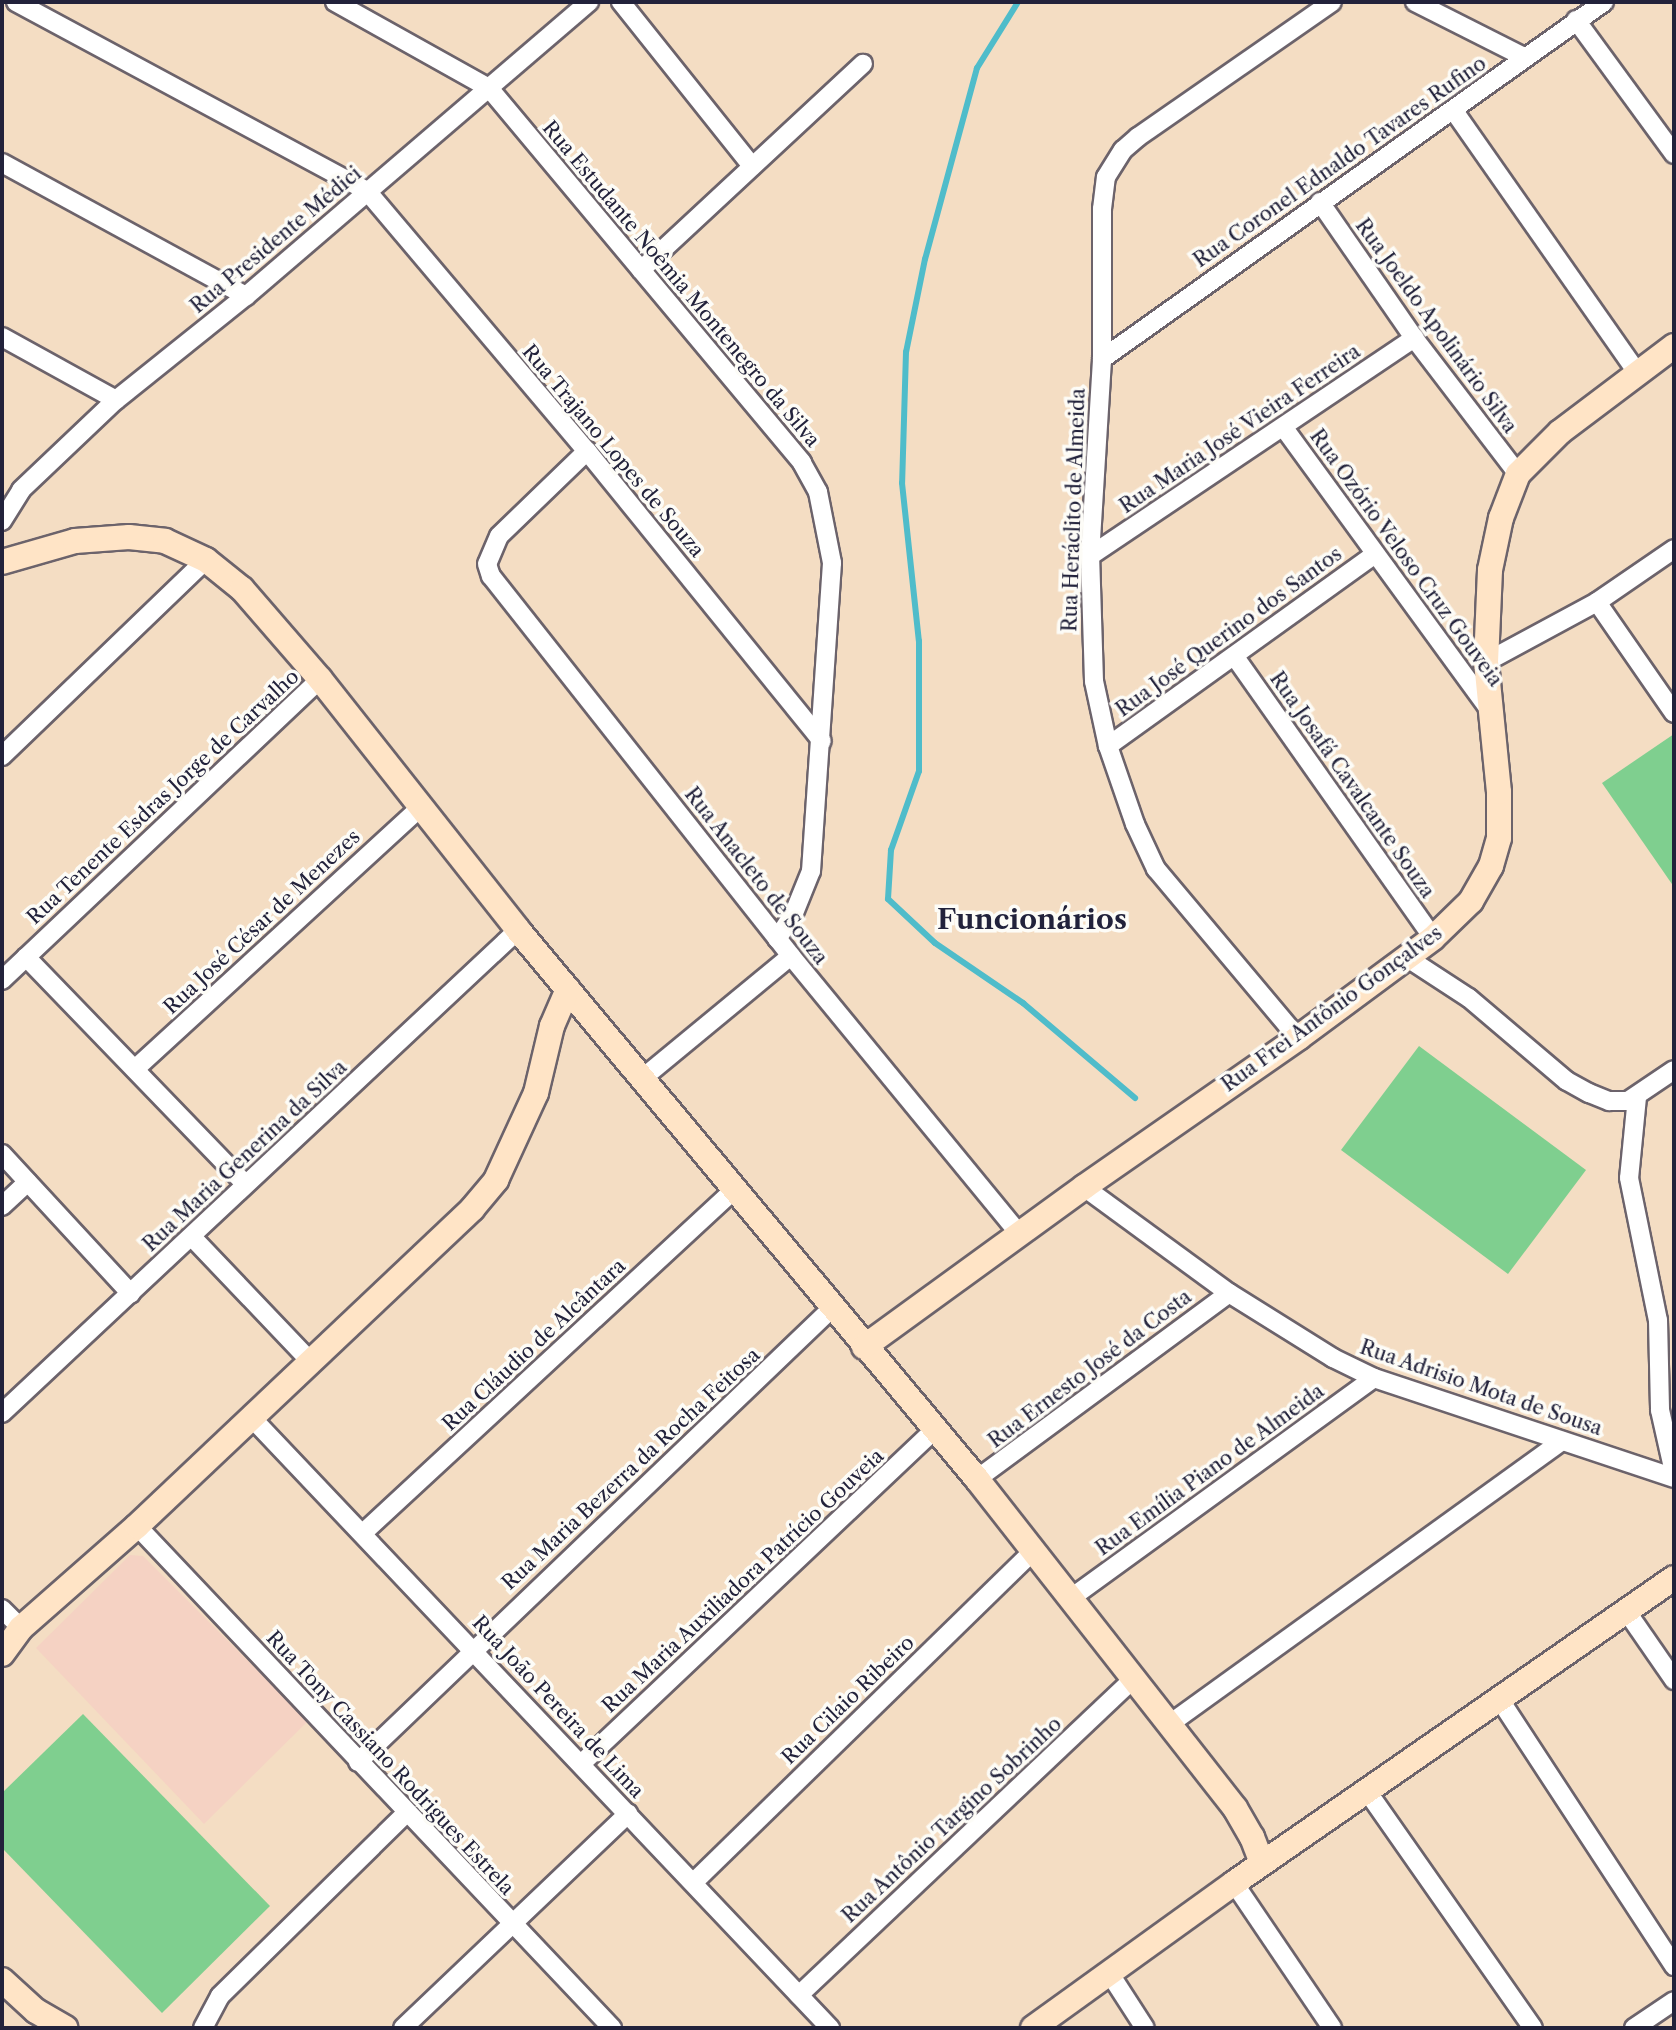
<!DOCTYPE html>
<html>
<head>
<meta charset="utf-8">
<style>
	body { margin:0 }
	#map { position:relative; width:1676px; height:2030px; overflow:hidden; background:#f4ddc3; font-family:"Libre Caslon Text",serif }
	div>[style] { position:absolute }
	.built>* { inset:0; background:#f5d2c3 }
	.green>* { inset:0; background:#7fcf8f }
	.stream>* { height:6px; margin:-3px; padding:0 3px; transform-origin:3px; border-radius:3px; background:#4fbcca }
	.roads { filter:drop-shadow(2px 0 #6c636b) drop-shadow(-2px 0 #6c636b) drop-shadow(0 2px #6c636b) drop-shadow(0 -2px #6c636b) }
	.street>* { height:18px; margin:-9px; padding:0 9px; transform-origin:9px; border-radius:9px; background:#fff }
	.secondary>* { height:24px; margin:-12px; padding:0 12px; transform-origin:12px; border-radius:12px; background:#ffe4c6 }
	span { translate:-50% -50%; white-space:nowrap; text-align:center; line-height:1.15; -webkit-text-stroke:7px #fdfcf7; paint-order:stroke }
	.street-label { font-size:20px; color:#22223b }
	.district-label { font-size:28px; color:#22223b; font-weight:700 }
	.frame { position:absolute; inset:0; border:4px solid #22223b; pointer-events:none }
</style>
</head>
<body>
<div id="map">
	<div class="built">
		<i style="clip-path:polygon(130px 1555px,143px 1556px,308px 1721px,204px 1824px,36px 1648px)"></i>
	</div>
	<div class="green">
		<i style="clip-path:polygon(1674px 734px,1674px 887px,1602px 783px)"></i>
		<i style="clip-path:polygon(1419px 1046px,1586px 1170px,1508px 1274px,1341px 1150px)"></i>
		<i style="clip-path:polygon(83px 1714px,270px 1906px,162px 2013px,2px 1848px,2px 1793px)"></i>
	</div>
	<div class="stream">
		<i style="left:1018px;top:2px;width:78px;rotate:121.8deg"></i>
		<i style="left:977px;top:68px;width:198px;rotate:105.2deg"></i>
		<i style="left:925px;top:259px;width:95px;rotate:101.5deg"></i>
		<i style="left:906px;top:352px;width:131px;rotate:91.7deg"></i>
		<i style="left:902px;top:483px;width:159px;rotate:83.9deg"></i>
		<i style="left:919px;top:641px;width:130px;rotate:90deg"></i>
		<i style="left:919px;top:771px;width:84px;rotate:109.5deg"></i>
		<i style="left:891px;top:850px;width:49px;rotate:93.5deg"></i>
		<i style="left:888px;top:899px;width:64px;rotate:43.1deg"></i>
		<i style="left:935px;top:943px;width:107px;rotate:34.3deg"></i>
		<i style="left:1023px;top:1003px;width:147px;rotate:40.3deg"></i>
	</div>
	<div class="roads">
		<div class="street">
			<i style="left:16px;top:2px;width:399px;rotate:28.3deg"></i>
			<i style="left:367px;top:191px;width:341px;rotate:49.8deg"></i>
			<i style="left:587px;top:451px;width:373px;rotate:51deg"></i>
			<i style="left:335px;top:2px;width:176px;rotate:29.2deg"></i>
			<i style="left:489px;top:88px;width:488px;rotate:50.1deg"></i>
			<i style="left:802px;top:463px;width:33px;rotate:61deg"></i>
			<i style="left:818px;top:492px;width:72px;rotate:78.8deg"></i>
			<i style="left:832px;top:563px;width:309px;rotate:93.9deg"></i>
			<i style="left:811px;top:871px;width:45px;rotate:112deg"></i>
			<i style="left:794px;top:913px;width:31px;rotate:123deg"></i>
			<i style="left:621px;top:2px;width:210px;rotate:51.4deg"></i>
			<i style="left:1415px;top:2px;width:122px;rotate:26.8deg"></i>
			<i style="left:1576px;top:20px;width:166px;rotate:53.8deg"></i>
			<i style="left:1454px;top:111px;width:319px;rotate:55deg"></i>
			<i style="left:2px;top:163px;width:278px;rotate:28.6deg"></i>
			<i style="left:1320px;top:202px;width:165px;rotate:55.3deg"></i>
			<i style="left:1414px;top:338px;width:171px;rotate:52.6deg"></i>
			<i style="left:641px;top:270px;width:303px;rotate:-42.9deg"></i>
			<i style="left:2px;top:337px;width:130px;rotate:28.9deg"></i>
			<i style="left:1102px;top:359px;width:616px;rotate:-35.42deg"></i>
			<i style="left:1284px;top:428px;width:349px;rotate:53.9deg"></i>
			<i style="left:587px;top:451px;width:122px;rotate:136deg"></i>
			<i style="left:499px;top:536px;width:30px;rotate:113deg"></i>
			<i style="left:487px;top:564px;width:13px;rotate:72deg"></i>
			<i style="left:491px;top:576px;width:484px;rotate:51.7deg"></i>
			<i style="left:791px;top:956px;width:360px;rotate:50.6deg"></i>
			<i style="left:2px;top:521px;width:36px;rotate:-58deg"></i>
			<i style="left:21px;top:490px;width:131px;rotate:-43.5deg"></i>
			<i style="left:116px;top:400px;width:166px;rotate:-38.7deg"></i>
			<i style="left:246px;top:296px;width:452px;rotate:-40.6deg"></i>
			<i style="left:1090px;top:556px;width:391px;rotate:-33.9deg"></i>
			<i style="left:1597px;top:602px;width:135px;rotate:55.3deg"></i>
			<i style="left:1235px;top:657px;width:344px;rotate:54.8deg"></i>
			<i style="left:1486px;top:662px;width:126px;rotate:-28.4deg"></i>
			<i style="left:1597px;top:602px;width:93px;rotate:-34.5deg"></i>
			<i style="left:1108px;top:746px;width:329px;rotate:-35.7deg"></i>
			<i style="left:2px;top:756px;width:283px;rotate:-43.9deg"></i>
			<i style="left:26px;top:957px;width:315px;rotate:46deg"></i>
			<i style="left:1406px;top:957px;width:75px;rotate:33.1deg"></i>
			<i style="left:1469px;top:998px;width:128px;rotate:40.3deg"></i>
			<i style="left:1567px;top:1081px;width:25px;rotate:29deg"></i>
			<i style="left:1589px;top:1093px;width:22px;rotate:22deg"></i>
			<i style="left:1609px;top:1101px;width:19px"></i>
			<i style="left:1628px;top:1101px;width:55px;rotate:-34deg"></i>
			<i style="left:2px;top:980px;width:438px;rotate:-43.4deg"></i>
			<i style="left:1298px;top:1038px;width:221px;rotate:-130deg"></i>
			<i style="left:1156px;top:869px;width:50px;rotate:-115deg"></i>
			<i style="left:1135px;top:824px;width:83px;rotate:-109.1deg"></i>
			<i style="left:1108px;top:746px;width:66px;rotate:-102.2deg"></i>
			<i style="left:1094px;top:681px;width:125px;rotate:-91.8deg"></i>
			<i style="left:1090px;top:556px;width:197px;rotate:-86.5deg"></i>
			<i style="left:1102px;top:359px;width:150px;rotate:-90deg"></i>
			<i style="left:1102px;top:209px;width:32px;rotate:-83deg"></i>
			<i style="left:1106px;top:177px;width:32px;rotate:-58deg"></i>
			<i style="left:1123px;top:150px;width:20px;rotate:-41deg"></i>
			<i style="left:1138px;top:137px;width:236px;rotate:-34.8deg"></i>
			<i style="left:135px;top:1069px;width:386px;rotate:-42.5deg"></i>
			<i style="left:644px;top:1077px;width:190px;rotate:-39.5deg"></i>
			<i style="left:1637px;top:1097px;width:81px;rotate:95.6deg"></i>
			<i style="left:1629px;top:1178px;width:145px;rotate:78.5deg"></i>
			<i style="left:1658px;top:1320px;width:90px;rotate:88.7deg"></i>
			<i style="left:1660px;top:1410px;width:64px;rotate:77.3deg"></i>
			<i style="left:2px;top:1154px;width:190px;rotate:47.3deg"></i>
			<i style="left:1084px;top:1187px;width:180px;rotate:36.2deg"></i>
			<i style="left:1229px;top:1293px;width:123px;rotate:32deg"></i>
			<i style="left:1333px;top:1358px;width:46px;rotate:26deg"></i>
			<i style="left:1374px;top:1378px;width:316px;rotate:18.4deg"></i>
			<i style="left:2px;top:1206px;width:35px;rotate:-43deg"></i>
			<i style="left:192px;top:1237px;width:173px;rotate:46.4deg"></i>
			<i style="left:2px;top:1413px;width:707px;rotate:-43.11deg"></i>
			<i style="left:251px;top:1417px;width:842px;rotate:46.54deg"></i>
			<i style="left:977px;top:1479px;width:313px;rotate:-36.4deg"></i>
			<i style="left:137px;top:1526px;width:691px;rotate:46.58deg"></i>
			<i style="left:363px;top:1533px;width:508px;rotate:-42.77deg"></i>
			<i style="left:1071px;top:1598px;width:374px;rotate:-36deg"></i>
			<i style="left:2px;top:1609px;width:27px;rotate:45deg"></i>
			<i style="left:1627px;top:1612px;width:83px;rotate:55.3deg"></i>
			<i style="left:1500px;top:1700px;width:318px;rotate:56.8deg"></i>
			<i style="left:1171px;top:1723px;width:482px;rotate:-35.8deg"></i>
			<i style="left:358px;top:1762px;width:655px;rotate:-43.76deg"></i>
			<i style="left:581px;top:1764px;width:487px;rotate:-43.4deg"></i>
			<i style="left:1367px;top:1791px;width:289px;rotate:55deg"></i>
			<i style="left:694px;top:1882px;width:475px;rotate:-44.3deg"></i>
			<i style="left:1234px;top:1883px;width:175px;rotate:55.9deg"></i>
			<i style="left:1110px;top:1974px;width:64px;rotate:57.1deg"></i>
			<i style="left:799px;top:1995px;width:463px;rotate:-43.4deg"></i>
			<i style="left:203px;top:2028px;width:36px;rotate:-62deg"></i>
			<i style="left:220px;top:1996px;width:261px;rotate:-44.5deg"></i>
			<i style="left:403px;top:2028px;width:311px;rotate:-43.6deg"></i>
			<i style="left:1634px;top:2028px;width:48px;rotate:-34deg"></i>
		</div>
		<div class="secondary">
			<i style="left:2px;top:562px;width:76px;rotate:-16deg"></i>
			<i style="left:75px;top:541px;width:54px;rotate:-4.2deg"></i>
			<i style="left:129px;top:537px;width:36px;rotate:6deg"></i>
			<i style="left:165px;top:541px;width:45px;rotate:24.9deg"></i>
			<i style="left:206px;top:560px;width:46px;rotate:38.9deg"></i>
			<i style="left:242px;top:589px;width:119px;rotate:49.1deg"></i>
			<i style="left:320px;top:679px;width:320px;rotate:51.7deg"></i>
			<i style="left:518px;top:930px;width:716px;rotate:50.1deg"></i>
			<i style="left:977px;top:1479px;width:418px;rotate:51.9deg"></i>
			<i style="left:1235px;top:1808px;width:34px;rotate:60deg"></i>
			<i style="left:1252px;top:1837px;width:28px;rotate:69deg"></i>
			<i style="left:864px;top:1347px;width:272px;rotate:-36deg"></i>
			<i style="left:1084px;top:1187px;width:261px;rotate:-34.8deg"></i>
			<i style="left:1298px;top:1038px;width:168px;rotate:-36.5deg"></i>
			<i style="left:1433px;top:938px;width:53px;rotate:-44.2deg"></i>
			<i style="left:1471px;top:901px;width:40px;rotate:-60.3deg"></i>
			<i style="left:1491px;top:866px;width:29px;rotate:-74deg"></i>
			<i style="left:1499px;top:838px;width:46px;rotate:-90deg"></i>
			<i style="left:1499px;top:792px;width:131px;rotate:-95.7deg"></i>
			<i style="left:1486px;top:662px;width:92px;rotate:-87.5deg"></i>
			<i style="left:1490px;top:570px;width:53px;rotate:-78.1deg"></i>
			<i style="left:1501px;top:518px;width:47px;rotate:-68.9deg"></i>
			<i style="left:1518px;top:474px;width:59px;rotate:-45deg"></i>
			<i style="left:1560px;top:432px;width:143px;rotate:-37deg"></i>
			<i style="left:2px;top:1654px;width:32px;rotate:-54deg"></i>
			<i style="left:21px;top:1628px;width:154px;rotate:-41.3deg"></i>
			<i style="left:137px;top:1526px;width:461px;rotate:-43.4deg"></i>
			<i style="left:472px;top:1209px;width:38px;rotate:-50deg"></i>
			<i style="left:496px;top:1180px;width:96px;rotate:-65.3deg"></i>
			<i style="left:536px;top:1093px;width:69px;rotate:-76.6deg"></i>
			<i style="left:552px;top:1026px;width:40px;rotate:-66.6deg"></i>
			<i style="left:2px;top:1980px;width:46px;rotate:42.4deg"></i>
			<i style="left:36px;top:2011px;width:34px;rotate:30deg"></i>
			<i style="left:1033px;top:2028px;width:248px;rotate:-35.8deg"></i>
			<i style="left:1234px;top:1883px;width:535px;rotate:-34.73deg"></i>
		</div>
	</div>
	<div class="street-label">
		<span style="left:1340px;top:162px;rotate:-35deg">Rua Coronel Ednaldo Tavares Rufino</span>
		<span style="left:276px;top:240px;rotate:-40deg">Rua Presidente Médici</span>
		<span style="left:681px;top:284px;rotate:50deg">Rua Estudante Noêmia Montenegro da Silva</span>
		<span style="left:1436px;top:326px;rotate:54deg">Rua Joeldo Apolinário Silva</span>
		<span style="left:1240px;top:429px;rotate:-34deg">Rua Maria José Vieira Ferreira</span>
		<span style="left:613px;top:451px;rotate:50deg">Rua Trajano Lopes de Souza</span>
		<span style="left:1074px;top:510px;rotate:-88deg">Rua Heráclito de Almeida</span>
		<span style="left:1406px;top:558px;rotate:54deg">Rua Ozório Veloso Cruz Gouveia</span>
		<span style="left:1229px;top:632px;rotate:-36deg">Rua José Querino dos Santos</span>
		<span style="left:1352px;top:785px;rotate:55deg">Rua Josafá Cavalcante Souza</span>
		<span style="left:163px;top:797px;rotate:-43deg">Rua Tenente Esdras Jorge de Carvalho</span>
		<span style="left:756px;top:876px;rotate:52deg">Rua Anacleto de Souza</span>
		<span style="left:262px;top:922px;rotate:-43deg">Rua José César de Menezes</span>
		<span style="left:1332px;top:1009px;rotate:-36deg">Rua Frei Antônio Gonçalves</span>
		<span style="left:245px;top:1156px;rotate:-43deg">Rua Maria Generina da Silva</span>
		<span style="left:534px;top:1345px;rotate:-43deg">Rua Cláudio de Alcântara</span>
		<span style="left:1090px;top:1369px;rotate:-37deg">Rua Ernesto José da Costa</span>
		<span style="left:1481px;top:1388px;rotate:19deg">Rua Adrisio Mota de Sousa</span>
		<span style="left:631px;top:1469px;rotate:-43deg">Rua Maria Bezerra da Rocha Feitosa</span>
		<span style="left:1210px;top:1470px;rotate:-36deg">Rua Emília Piano de Almeida</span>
		<span style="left:743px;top:1581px;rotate:-43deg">Rua Maria Auxiliadora Patrício Gouveia</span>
		<span style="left:848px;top:1700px;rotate:-44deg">Rua Cilaio Ribeiro</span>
		<span style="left:558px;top:1707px;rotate:47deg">Rua João Pereira de Lima</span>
		<span style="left:390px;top:1763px;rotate:47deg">Rua Tony Cassiano Rodrigues Estrela</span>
		<span style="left:952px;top:1820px;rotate:-43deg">Rua Antônio Targino Sobrinho</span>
	</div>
	<div class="district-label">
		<span style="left:1032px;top:919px">Funcionários</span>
	</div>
	<div class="frame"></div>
</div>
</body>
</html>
